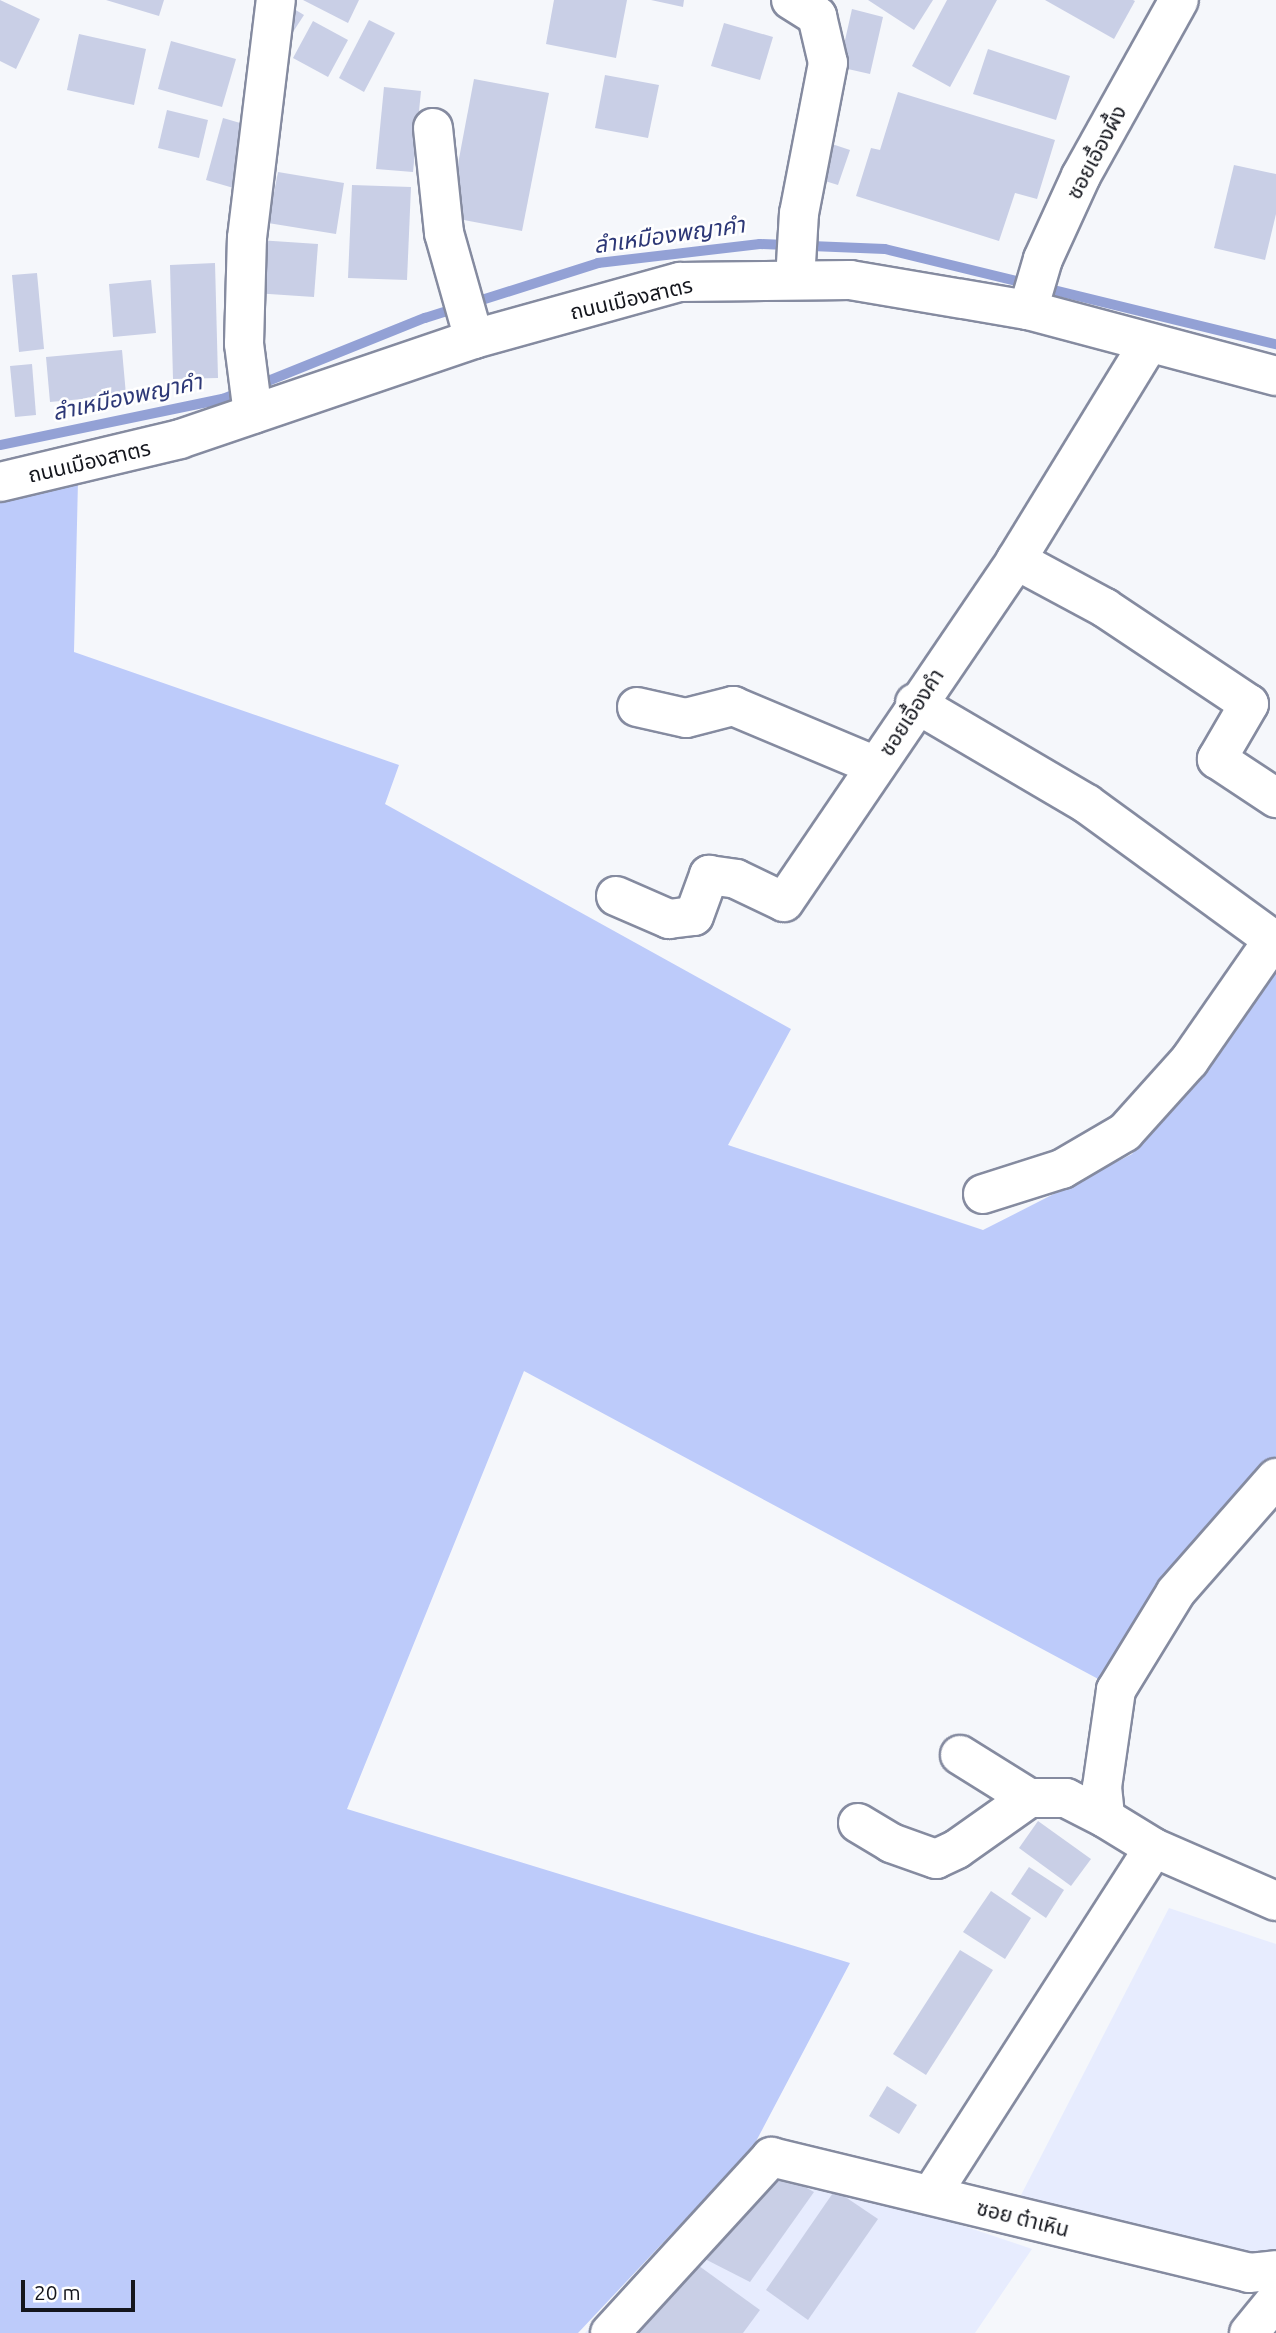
<!DOCTYPE html>
<html>
<head>
<meta charset="utf-8">
<style>
	body { margin:0 }
	#map { position:relative; width:1276px; height:2333px; overflow:hidden; background:#f5f7fb; font-family:Ubuntu,"Noto Sans Thai",sans-serif }
	div>[style] { position:absolute }
	.built>* { inset:0; background:#e7ecfe }
	.green>* { inset:0; background:#bdcbfa }
	.stream>* { height:10px; margin:-5px; padding:0 5px; transform-origin:5px; border-radius:5px; background:#93a1d5 }
	.building>* { inset:0; background:#c9cfe6 }
	.roads { filter:drop-shadow(2px 0 #858ba0) drop-shadow(-2px 0 #858ba0) drop-shadow(0 2px #858ba0) drop-shadow(0 -2px #858ba0) }
	.minor>* { height:38px; margin:-19px; padding:0 19px; transform-origin:19px; border-radius:19px; background:#fff }
	span { translate:-50% -50%; white-space:nowrap; text-align:center; line-height:1.15; -webkit-text-stroke:5px #fff; paint-order:stroke }
	.street-label { font-size:21px; color:#14161d }
	.water-label { font-size:23px; color:#2d3877; font-style:italic }
	.scale { position:absolute; left:21px; top:2280px; width:114px; height:32px; box-sizing:border-box; border:4px solid #14161d; border-top:0; padding-left:9px; font-size:21px; line-height:24px; white-space:nowrap; color:#14161d; -webkit-text-stroke:5px #fff; paint-order:stroke }
</style>
</head>
<body>
<div id="map">
	<div class="built">
		<i style="clip-path:polygon(1169px 1908px,1276px 1944px,1276px 2256px,1260px 2266px,1020px 2197px)"></i>
		<i style="clip-path:polygon(753px 2155px,1032px 2249px,975px 2333px,585px 2333px)"></i>
	</div>
	<div class="green">
		<i style="clip-path:polygon(78px 481px,74px 652px,399px 765px,385px 804px,791px 1029px,728px 1145px,983px 1230px,1132px 1154px,1276px 964px,1276px 1456px,1166px 1583px,1102px 1681px,524px 1371px,347px 1809px,850px 1963px,753px 2147px,578px 2333px,0 2333px,0 496px)"></i>
	</div>
	<div class="stream">
		<i style="left:0;top:445px;width:228px;rotate:-11.7deg"></i>
		<i style="left:223px;top:399px;width:218px;rotate:-21.9deg"></i>
		<i style="left:425px;top:318px;width:182px;rotate:-17.6deg"></i>
		<i style="left:598px;top:263px;width:163px;rotate:-6.7deg"></i>
		<i style="left:760px;top:244px;width:125px;rotate:2.3deg"></i>
		<i style="left:885px;top:249px;width:402px;rotate:13.7deg"></i>
	</div>
	<div class="building">
		<i style="clip-path:polygon(0 0,40px 19px,16px 69px,0 61px)"></i>
		<i style="clip-path:polygon(106px 0,164px 0,159px 16px)"></i>
		<i style="clip-path:polygon(303px 0,359px 0,348px 23px)"></i>
		<i style="clip-path:polygon(554px 0,627px 0,616px 58px,546px 44px)"></i>
		<i style="clip-path:polygon(651px 0,684px 0,683px 7px)"></i>
		<i style="clip-path:polygon(868px 0,933px 0,914px 30px)"></i>
		<i style="clip-path:polygon(947px 0,997px 0,950px 87px,912px 66px)"></i>
		<i style="clip-path:polygon(1045px 0,1133px 0,1135px 1px,1114px 39px)"></i>
		<i style="clip-path:polygon(289px 6px,304px 15px,291px 35px,276px 25px)"></i>
		<i style="clip-path:polygon(852px 9px,883px 17px,870px 74px,839px 67px)"></i>
		<i style="clip-path:polygon(369px 20px,395px 33px,364px 92px,339px 78px)"></i>
		<i style="clip-path:polygon(313px 21px,348px 40px,328px 77px,293px 58px)"></i>
		<i style="clip-path:polygon(724px 23px,773px 37px,760px 80px,711px 66px)"></i>
		<i style="clip-path:polygon(79px 34px,146px 49px,134px 105px,67px 90px)"></i>
		<i style="clip-path:polygon(171px 41px,236px 59px,222px 107px,158px 89px)"></i>
		<i style="clip-path:polygon(988px 49px,1070px 76px,1056px 120px,973px 94px)"></i>
		<i style="clip-path:polygon(605px 75px,659px 85px,648px 138px,595px 128px)"></i>
		<i style="clip-path:polygon(474px 79px,549px 93px,522px 231px,448px 217px)"></i>
		<i style="clip-path:polygon(384px 87px,421px 91px,413px 172px,376px 169px)"></i>
		<i style="clip-path:polygon(898px 92px,1055px 140px,1037px 199px,1015px 193px,999px 241px,856px 196px,871px 148px,880px 150px)"></i>
		<i style="clip-path:polygon(167px 110px,208px 120px,199px 158px,158px 148px)"></i>
		<i style="clip-path:polygon(223px 118px,254px 127px,237px 189px,206px 180px)"></i>
		<i style="clip-path:polygon(823px 141px,850px 150px,838px 185px,812px 177px)"></i>
		<i style="clip-path:polygon(1234px 165px,1276px 174px,1276px 214px,1265px 260px,1214px 248px)"></i>
		<i style="clip-path:polygon(278px 172px,344px 183px,336px 234px,268px 223px)"></i>
		<i style="clip-path:polygon(352px 185px,411px 187px,407px 280px,348px 278px)"></i>
		<i style="clip-path:polygon(258px 240px,318px 244px,314px 297px,253px 293px)"></i>
		<i style="clip-path:polygon(215px 263px,218px 378px,173px 379px,170px 265px)"></i>
		<i style="clip-path:polygon(37px 273px,44px 349px,19px 352px,12px 275px)"></i>
		<i style="clip-path:polygon(151px 280px,156px 333px,113px 337px,109px 284px)"></i>
		<i style="clip-path:polygon(122px 350px,126px 395px,50px 402px,46px 357px)"></i>
		<i style="clip-path:polygon(32px 364px,36px 415px,15px 417px,10px 366px)"></i>
		<i style="clip-path:polygon(1038px 1821px,1091px 1859px,1071px 1886px,1019px 1848px)"></i>
		<i style="clip-path:polygon(1029px 1867px,1064px 1890px,1046px 1918px,1011px 1894px)"></i>
		<i style="clip-path:polygon(991px 1891px,1031px 1918px,1005px 1959px,963px 1932px)"></i>
		<i style="clip-path:polygon(960px 1950px,993px 1970px,926px 2075px,893px 2054px)"></i>
		<i style="clip-path:polygon(887px 2086px,917px 2105px,899px 2134px,869px 2116px)"></i>
		<i style="clip-path:polygon(780px 2173px,814px 2192px,750px 2282px,701px 2257px)"></i>
		<i style="clip-path:polygon(835px 2190px,878px 2219px,808px 2320px,766px 2290px)"></i>
		<i style="clip-path:polygon(688px 2258px,760px 2310px,743px 2333px,635px 2333px)"></i>
	</div>
	<div class="roads">
		<div class="minor">
			<i style="left:791px;top:0;width:31px;rotate:32deg"></i>
			<i style="left:817px;top:16px;width:48px;rotate:76.8deg"></i>
			<i style="left:828px;top:63px;width:153px;rotate:100.9deg"></i>
			<i style="left:799px;top:213px;width:67px;rotate:93.4deg"></i>
			<i style="left:433px;top:128px;width:106px;rotate:84deg"></i>
			<i style="left:444px;top:233px;width:110px;rotate:74.2deg"></i>
			<i style="left:1028px;top:310px;width:53px;rotate:-73.6deg"></i>
			<i style="left:1043px;top:259px;width:91px;rotate:-65.4deg"></i>
			<i style="left:1081px;top:176px;width:201px;rotate:-60.9deg"></i>
			<i style="left:253px;top:414px;width:71px;rotate:-97.3deg"></i>
			<i style="left:244px;top:344px;width:106px;rotate:-88.4deg"></i>
			<i style="left:247px;top:238px;width:240px;rotate:-83.1deg"></i>
			<i style="left:0;top:482px;width:185px;rotate:-13.4deg"></i>
			<i style="left:180px;top:439px;width:311px;rotate:-18.8deg"></i>
			<i style="left:474px;top:339px;width:214px;rotate:-15.5deg"></i>
			<i style="left:680px;top:282px;width:170px;rotate:-0.7deg"></i>
			<i style="left:850px;top:280px;width:181px;rotate:9.6deg"></i>
			<i style="left:1028px;top:310px;width:257px;rotate:14.9deg"></i>
			<i style="left:1016px;top:560px;width:101px;rotate:28.3deg"></i>
			<i style="left:1105px;top:608px;width:173px;rotate:33.7deg"></i>
			<i style="left:1249px;top:704px;width:64px;rotate:120.2deg"></i>
			<i style="left:1217px;top:759px;width:71px;rotate:33.5deg"></i>
			<i style="left:915px;top:703px;width:199px;rotate:30.4deg"></i>
			<i style="left:1087px;top:804px;width:234px;rotate:36.1deg"></i>
			<i style="left:637px;top:707px;width:50px;rotate:12.7deg"></i>
			<i style="left:686px;top:718px;width:49px;rotate:-14.3deg"></i>
			<i style="left:733px;top:706px;width:155px;rotate:22.8deg"></i>
			<i style="left:616px;top:896px;width:58px;rotate:23.5deg"></i>
			<i style="left:669px;top:919px;width:25px;rotate:-7deg"></i>
			<i style="left:694px;top:916px;width:44px;rotate:-69.9deg"></i>
			<i style="left:709px;top:875px;width:27px;rotate:8deg"></i>
			<i style="left:736px;top:879px;width:53px;rotate:25.6deg"></i>
			<i style="left:784px;top:902px;width:413px;rotate:-55.8deg"></i>
			<i style="left:1016px;top:560px;width:252px;rotate:-58.5deg"></i>
			<i style="left:983px;top:1194px;width:83px;rotate:-17.6deg"></i>
			<i style="left:1062px;top:1169px;width:73px;rotate:-30.4deg"></i>
			<i style="left:1125px;top:1132px;width:96px;rotate:-48deg"></i>
			<i style="left:1189px;top:1061px;width:147px;rotate:-55.2deg"></i>
			<i style="left:1276px;top:1478px;width:152px;rotate:131.3deg"></i>
			<i style="left:1176px;top:1592px;width:115px;rotate:121.5deg"></i>
			<i style="left:1116px;top:1690px;width:98px;rotate:98.2deg"></i>
			<i style="left:1102px;top:1787px;width:31px;rotate:84deg"></i>
			<i style="left:1105px;top:1818px;width:57px;rotate:31.5deg"></i>
			<i style="left:1154px;top:1848px;width:133px;rotate:23.5deg"></i>
			<i style="left:960px;top:1755px;width:81px;rotate:31.9deg"></i>
			<i style="left:858px;top:1823px;width:39px;rotate:31deg"></i>
			<i style="left:891px;top:1843px;width:48px;rotate:19.6deg"></i>
			<i style="left:936px;top:1859px;width:23px;rotate:-25deg"></i>
			<i style="left:957px;top:1849px;width:88px;rotate:-35.3deg"></i>
			<i style="left:1029px;top:1798px;width:37px"></i>
			<i style="left:1066px;top:1798px;width:44px;rotate:27.1deg"></i>
			<i style="left:931px;top:2195px;width:412px;rotate:-57.3deg"></i>
			<i style="left:610px;top:2333px;width:239px;rotate:-47.5deg"></i>
			<i style="left:771px;top:2157px;width:492px;rotate:13.6deg"></i>
			<i style="left:1249px;top:2273px;width:27px;rotate:-6deg"></i>
			<i style="left:1249px;top:2333px;width:43px;rotate:-50.7deg"></i>
		</div>
	</div>
	<div class="street-label">
		<span style="left:1096px;top:152px;rotate:-62deg">ซอยเอื้องผื้ง</span>
		<span style="left:631px;top:298px;rotate:-13deg">ถนนเมืองสาตร</span>
		<span style="left:89px;top:461px;rotate:-13deg">ถนนเมืองสาตร</span>
		<span style="left:911px;top:712px;rotate:-57deg">ซอยเอื้องคำ</span>
		<span style="left:1023px;top:2218px;rotate:14deg">ซอย ต๋าเหิน</span>
	</div>
	<div class="water-label">
		<span style="left:669px;top:235px;rotate:-8deg">ลำเหมืองพญาคำ</span>
		<span style="left:127px;top:397px;rotate:-12deg">ลำเหมืองพญาคำ</span>
	</div>
	<div class="scale">20 m</div>
</div>
</body>
</html>
